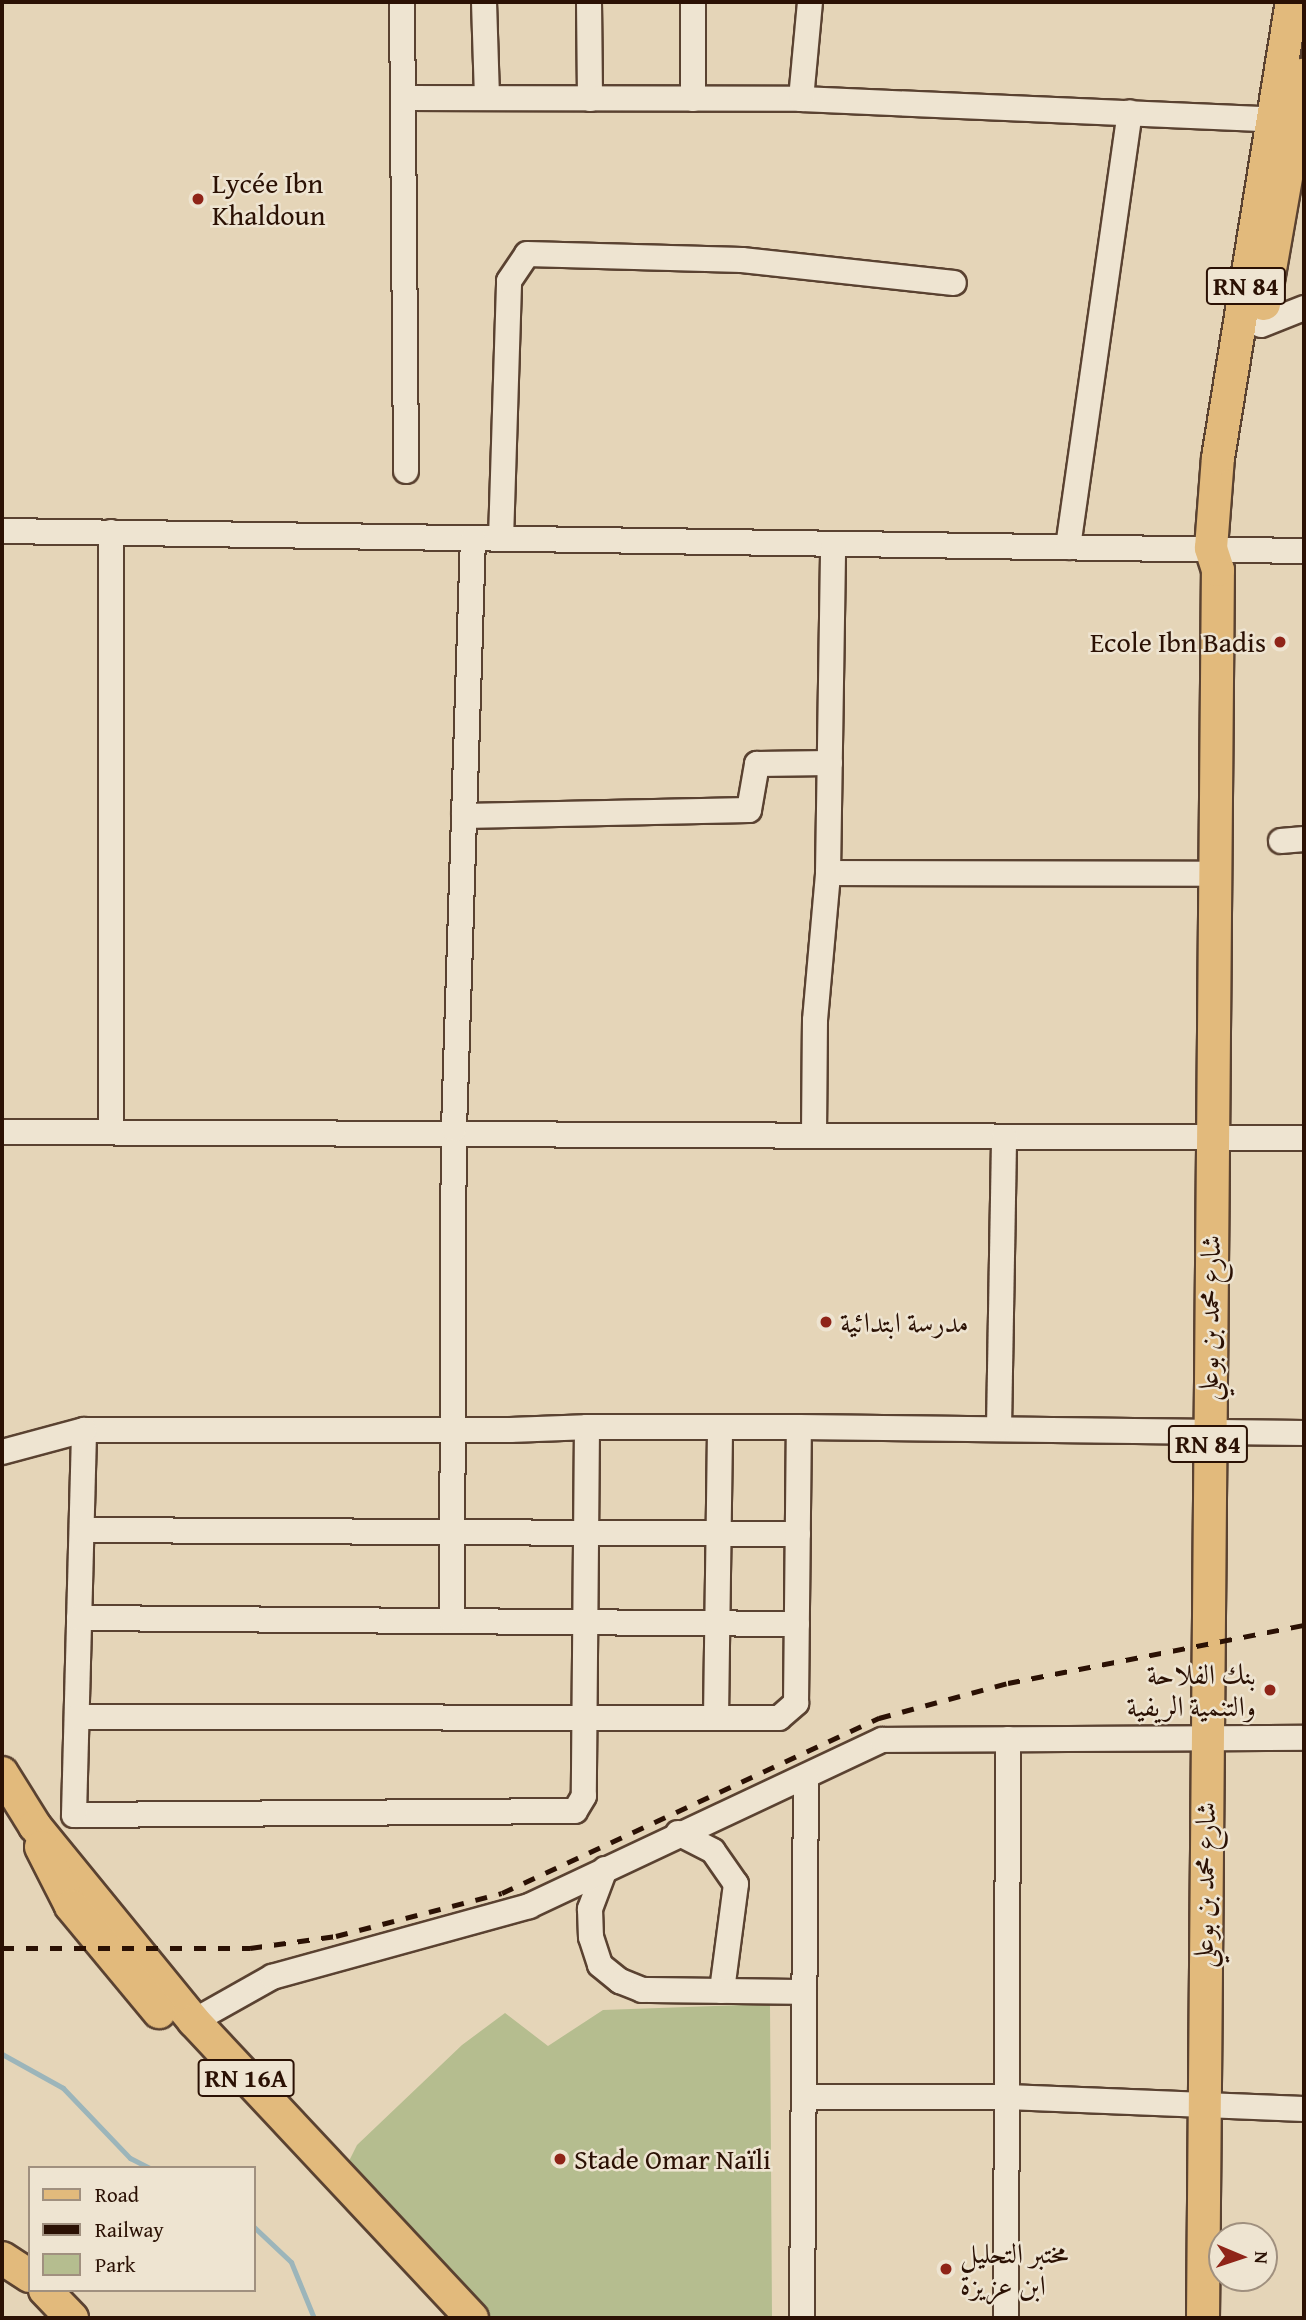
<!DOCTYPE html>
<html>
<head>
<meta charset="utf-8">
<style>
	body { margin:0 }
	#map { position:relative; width:1306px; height:2320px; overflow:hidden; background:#e5d5b8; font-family:"Gentium Book Plus",Amiri,serif }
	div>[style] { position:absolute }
	.green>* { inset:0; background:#b5bd8f }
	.stream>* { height:5px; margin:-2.5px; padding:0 2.5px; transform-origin:2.5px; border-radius:2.5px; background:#9cb5ba }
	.roads { filter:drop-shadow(2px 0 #5a4231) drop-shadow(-2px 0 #5a4231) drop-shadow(0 2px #5a4231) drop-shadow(0 -2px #5a4231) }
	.minor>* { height:24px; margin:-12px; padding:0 12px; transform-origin:12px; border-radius:12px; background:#eee4d1 }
	.major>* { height:32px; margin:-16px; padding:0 16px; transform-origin:16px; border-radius:16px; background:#e2ba7c }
	.rail>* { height:5px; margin-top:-2.5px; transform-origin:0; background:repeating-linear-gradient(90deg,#2b1104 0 12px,transparent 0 24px) }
	.dots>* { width:19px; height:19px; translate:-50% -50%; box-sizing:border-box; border:4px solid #eee4d1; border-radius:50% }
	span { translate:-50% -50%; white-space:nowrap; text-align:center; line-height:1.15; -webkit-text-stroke:5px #eee4d1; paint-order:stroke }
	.shield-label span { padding:2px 5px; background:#eee4d1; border:2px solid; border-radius:5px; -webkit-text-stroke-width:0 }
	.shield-label { font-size:26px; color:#2b1104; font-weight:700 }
	.poi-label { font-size:28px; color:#2b1104 }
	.left { translate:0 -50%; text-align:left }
	.right { translate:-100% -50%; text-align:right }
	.street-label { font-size:28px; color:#2b1104 }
	.frame { position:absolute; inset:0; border:4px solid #2b1104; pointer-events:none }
	.legend { position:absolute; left:28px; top:2166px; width:228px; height:126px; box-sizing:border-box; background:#eee4d1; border:2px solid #a0907f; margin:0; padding:9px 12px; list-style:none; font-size:21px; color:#2b1104 }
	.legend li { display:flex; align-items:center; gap:14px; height:35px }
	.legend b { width:35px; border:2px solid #a0907f }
	.north { position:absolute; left:1208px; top:2222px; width:70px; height:70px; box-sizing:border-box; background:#eee4d1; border:2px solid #a0907f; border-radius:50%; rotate:92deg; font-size:19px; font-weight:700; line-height:28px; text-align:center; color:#2b1104 }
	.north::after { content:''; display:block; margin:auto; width:24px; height:32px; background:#8f2418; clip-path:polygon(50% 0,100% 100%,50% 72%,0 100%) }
</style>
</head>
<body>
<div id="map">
	<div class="green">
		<i style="clip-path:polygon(770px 2004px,772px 2318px,488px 2318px,343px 2173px,357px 2145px,462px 2045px,505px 2013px,548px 2046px,603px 2010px)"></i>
	</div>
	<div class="stream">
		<i style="left:2px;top:2054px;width:70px;rotate:29.1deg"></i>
		<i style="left:63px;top:2088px;width:97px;rotate:46.3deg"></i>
		<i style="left:130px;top:2158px;width:22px;rotate:27deg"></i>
		<i style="left:254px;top:2227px;width:51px;rotate:43.4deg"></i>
		<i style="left:291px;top:2262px;width:61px;rotate:67.7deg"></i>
	</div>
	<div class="roads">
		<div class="minor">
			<i style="left:402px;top:2px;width:469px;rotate:89.5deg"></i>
			<i style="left:484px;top:2px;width:94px;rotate:88.2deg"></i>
			<i style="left:589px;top:2px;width:97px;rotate:89.4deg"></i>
			<i style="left:404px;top:98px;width:397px;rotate:0.1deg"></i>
			<i style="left:801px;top:99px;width:489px;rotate:2.5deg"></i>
			<i style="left:693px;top:99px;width:97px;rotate:-90deg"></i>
			<i style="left:801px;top:99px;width:97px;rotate:-84.7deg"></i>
			<i style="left:1261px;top:325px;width:46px;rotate:-21.6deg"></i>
			<i style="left:2px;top:531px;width:1302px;rotate:0.88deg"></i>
			<i style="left:111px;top:532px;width:599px;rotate:90deg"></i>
			<i style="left:501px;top:539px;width:258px;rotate:-88.2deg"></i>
			<i style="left:509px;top:281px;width:32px;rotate:-56deg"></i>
			<i style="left:527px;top:254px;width:215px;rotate:1.6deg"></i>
			<i style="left:742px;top:260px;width:213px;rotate:6.2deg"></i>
			<i style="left:1068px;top:547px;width:439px;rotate:-81.9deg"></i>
			<i style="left:464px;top:816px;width:285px;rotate:-1.2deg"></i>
			<i style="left:749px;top:810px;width:47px;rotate:-80.1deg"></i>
			<i style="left:757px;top:764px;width:73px;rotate:-0.8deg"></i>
			<i style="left:1281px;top:841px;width:23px;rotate:-5deg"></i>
			<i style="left:828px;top:873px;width:384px;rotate:0.1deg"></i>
			<i style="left:2px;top:1132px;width:1302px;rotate:0.26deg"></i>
			<i style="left:814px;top:1134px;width:114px;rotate:-89.5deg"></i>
			<i style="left:815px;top:1020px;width:148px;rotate:-84.9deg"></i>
			<i style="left:828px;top:873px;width:328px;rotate:-89.1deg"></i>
			<i style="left:587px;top:1427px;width:369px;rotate:90.5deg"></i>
			<i style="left:584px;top:1796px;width:17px;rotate:121deg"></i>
			<i style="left:575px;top:1811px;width:501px;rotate:179.54deg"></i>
			<i style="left:74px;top:1815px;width:385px;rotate:-88.5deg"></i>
			<i style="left:84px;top:1430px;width:426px"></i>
			<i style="left:510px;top:1430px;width:77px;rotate:-2.2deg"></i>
			<i style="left:587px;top:1427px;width:212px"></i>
			<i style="left:799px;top:1427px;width:505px;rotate:0.68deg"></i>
			<i style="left:999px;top:1428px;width:290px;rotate:-89deg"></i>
			<i style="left:2px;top:1452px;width:85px;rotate:-15deg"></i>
			<i style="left:82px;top:1530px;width:716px;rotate:0.32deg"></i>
			<i style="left:79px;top:1618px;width:718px;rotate:0.48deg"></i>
			<i style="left:452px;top:1621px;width:492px;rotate:-89.8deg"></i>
			<i style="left:454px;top:1129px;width:591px;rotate:-88.16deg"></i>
			<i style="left:77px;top:1717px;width:702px;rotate:0.08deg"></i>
			<i style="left:779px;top:1718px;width:23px;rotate:-41deg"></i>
			<i style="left:796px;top:1703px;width:276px;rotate:-89.4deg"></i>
			<i style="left:716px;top:1718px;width:290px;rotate:-89.2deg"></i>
			<i style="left:678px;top:1833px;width:39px;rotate:27deg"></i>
			<i style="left:713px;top:1851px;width:40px;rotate:55.1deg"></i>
			<i style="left:736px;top:1884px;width:108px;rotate:97.5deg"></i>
			<i style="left:605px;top:1869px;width:43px;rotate:110.6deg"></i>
			<i style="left:590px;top:1909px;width:28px;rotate:88deg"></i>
			<i style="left:591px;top:1937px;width:29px;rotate:72deg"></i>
			<i style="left:600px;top:1965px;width:26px;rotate:39deg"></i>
			<i style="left:620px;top:1981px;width:24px;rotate:22deg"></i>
			<i style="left:642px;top:1990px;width:162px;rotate:0.7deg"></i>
			<i style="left:194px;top:2021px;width:90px;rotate:-29.4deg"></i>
			<i style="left:272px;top:1977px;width:267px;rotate:-15.4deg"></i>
			<i style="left:529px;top:1906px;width:390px;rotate:-25.2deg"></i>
			<i style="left:882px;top:1740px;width:422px;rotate:-0.3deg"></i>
			<i style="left:804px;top:2097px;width:203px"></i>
			<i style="left:1007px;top:2097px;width:297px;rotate:2.3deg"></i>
			<i style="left:802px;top:2318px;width:541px;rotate:-89.58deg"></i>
			<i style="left:1006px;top:2318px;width:579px;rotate:-89.8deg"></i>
		</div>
		<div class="major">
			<i style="left:1264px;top:304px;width:233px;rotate:-80.1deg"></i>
			<i style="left:2px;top:1773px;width:62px;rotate:58.1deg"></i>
			<i style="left:35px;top:1826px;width:252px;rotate:50.8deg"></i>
			<i style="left:194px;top:2021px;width:407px;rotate:46.9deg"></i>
			<i style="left:41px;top:1847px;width:66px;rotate:63deg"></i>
			<i style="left:71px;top:1906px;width:138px;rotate:50.3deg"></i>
			<i style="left:2px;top:2258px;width:33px;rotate:33deg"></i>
			<i style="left:45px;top:2290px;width:39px;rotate:46deg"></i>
			<i style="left:1203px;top:2318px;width:1748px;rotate:-89.51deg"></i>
			<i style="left:1218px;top:570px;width:23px;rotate:-108deg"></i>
			<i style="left:1211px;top:548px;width:90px;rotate:-85.6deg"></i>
			<i style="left:1218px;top:458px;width:462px;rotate:-80.8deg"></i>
		</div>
	</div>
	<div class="rail">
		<i style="left:2px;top:1948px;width:248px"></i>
		<i style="left:250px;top:1948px;width:87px;rotate:-7.9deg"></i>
		<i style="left:336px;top:1936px;width:171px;rotate:-14.5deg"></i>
		<i style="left:502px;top:1893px;width:416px;rotate:-24.9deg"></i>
		<i style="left:879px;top:1718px;width:134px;rotate:-15.2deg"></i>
		<i style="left:1008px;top:1683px;width:302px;rotate:-11.1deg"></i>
	</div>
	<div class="dots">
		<i style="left:198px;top:199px;background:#8f2418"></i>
		<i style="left:1280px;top:642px;background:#8f2418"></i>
		<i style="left:826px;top:1322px;background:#8f2418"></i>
		<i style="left:1270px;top:1690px;background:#8f2418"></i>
		<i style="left:560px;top:2159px;background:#8f2418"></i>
		<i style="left:946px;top:2269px;background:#8f2418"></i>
	</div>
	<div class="shield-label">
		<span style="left:1246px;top:286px">RN 84</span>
		<span style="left:1208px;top:1444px">RN 84</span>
		<span style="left:246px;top:2078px">RN 16A</span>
	</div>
	<div class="poi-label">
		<span class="left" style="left:212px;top:199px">Lycée Ibn<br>Khaldoun</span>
		<span class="right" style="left:1266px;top:642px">Ecole Ibn Badis</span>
		<span class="left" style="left:840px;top:1322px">مدرسة ابتدائية</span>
		<span class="right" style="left:1256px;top:1690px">بنك الفلاحة<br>والتنمية الريفية</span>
		<span class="left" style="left:574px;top:2159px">Stade Omar Naïli</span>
		<span class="left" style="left:960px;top:2269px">مختبر التحليل<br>ابن عزيزة</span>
	</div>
	<div class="street-label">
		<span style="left:1209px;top:1318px;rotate:-89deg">شارع محمد بن بوعلي</span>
		<span style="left:1204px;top:1885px;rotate:-89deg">شارع محمد بن بوعلي</span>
	</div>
	<div class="frame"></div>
	<ul class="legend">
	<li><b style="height:9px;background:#e2ba7c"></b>Road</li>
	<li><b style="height:9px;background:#2b1104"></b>Railway</li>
	<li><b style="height:19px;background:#b5bd8f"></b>Park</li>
	</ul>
	<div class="north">N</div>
</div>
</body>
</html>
